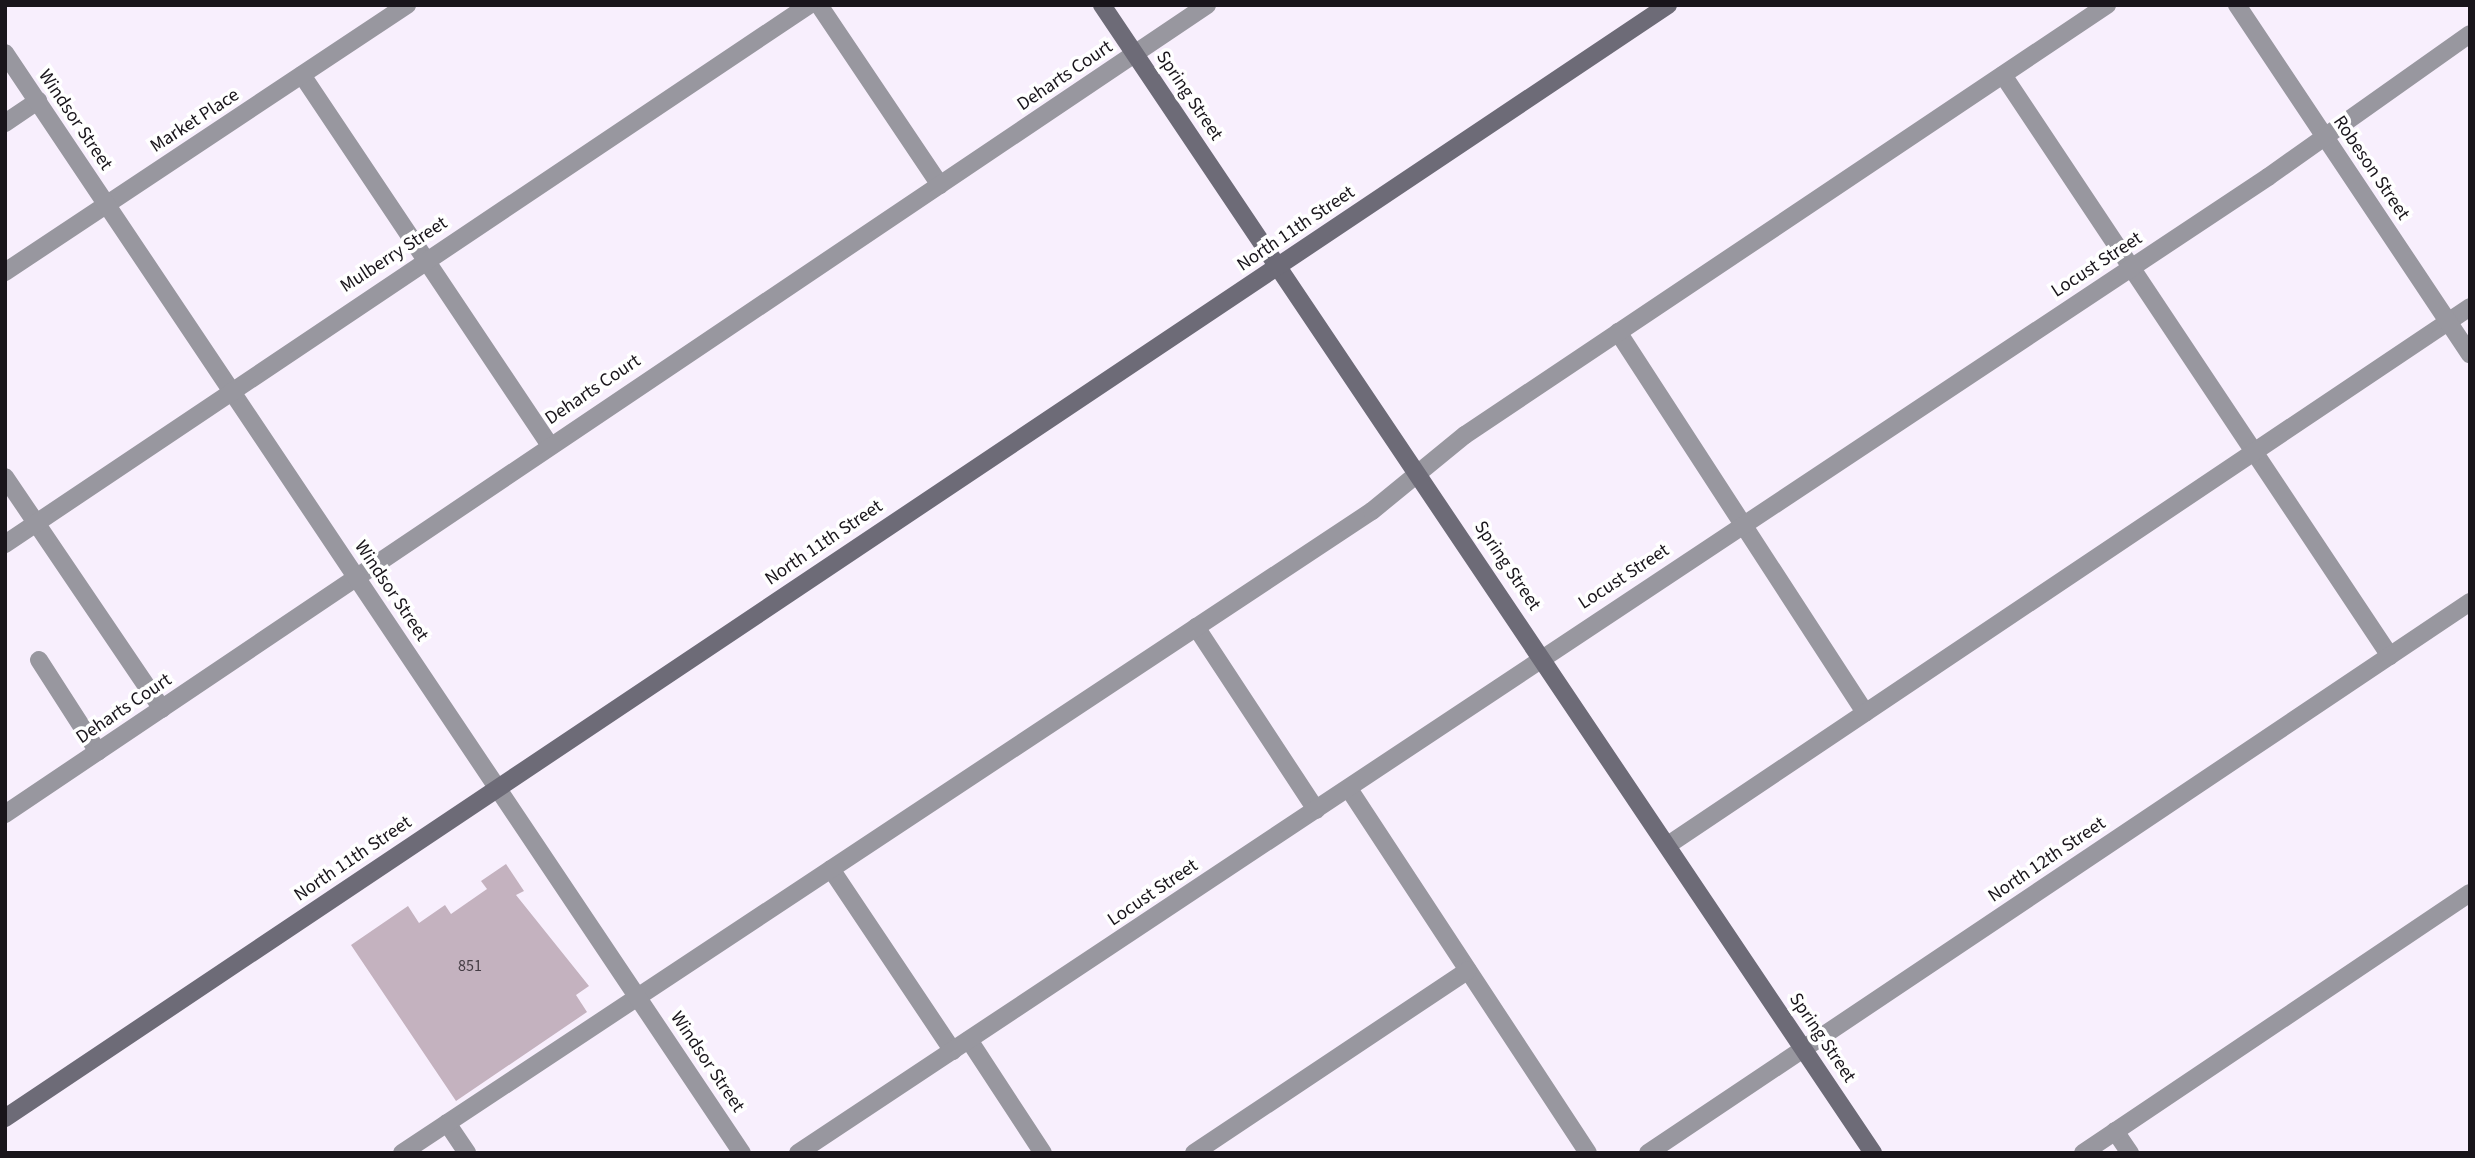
<!DOCTYPE html>
<html>
<head>
<meta charset="utf-8">
<style>
	body { margin:0 }
	#map { position:relative; width:2475px; height:1158px; overflow:hidden; background:#f8effd; font-family:"Source Sans 3",sans-serif }
	div>[style] { position:absolute }
	.building>* { inset:0; background:#c4b2bf }
	.lane>* { height:18px; margin:-9px; padding:0 9px; transform-origin:9px; border-radius:9px; background:#98979f }
	.street>* { height:18px; margin:-9px; padding:0 9px; transform-origin:9px; border-radius:9px; background:#98979f }
	.secondary>* { height:18px; margin:-9px; padding:0 9px; transform-origin:9px; border-radius:9px; background:#6d6b77 }
	span { translate:-50% -50%; white-space:nowrap; text-align:center; line-height:1.15; -webkit-text-stroke:7px #fff; paint-order:stroke }
	.number-label { font-size:16px; color:#443c44 }
	.number-label span { -webkit-text-stroke-width:0 }
	.street-label { font-size:19px; color:#19151b }
	.frame { position:absolute; inset:0; border:7px solid #19151b; pointer-events:none }
</style>
</head>
<body>
<div id="map">
	<div class="building">
		<i style="clip-path:polygon(506px 864px,524px 891px,516px 895px,589px 986px,576px 995px,587px 1012px,456px 1101px,351px 945px,408px 906px,419px 923px,445px 905px,451px 914px,487px 889px,481px 881px)"></i>
	</div>
	<div class="lane">
		<i style="left:819px;top:5px;width:217px;rotate:56.1deg"></i>
		<i style="left:302px;top:75px;width:444px;rotate:56.2deg"></i>
		<i style="left:2003px;top:75px;width:698px;rotate:56.33deg"></i>
		<i style="left:5px;top:123px;width:40px;rotate:-34deg"></i>
		<i style="left:5px;top:272px;width:483px;rotate:-33.6deg"></i>
		<i style="left:1618px;top:332px;width:454px;rotate:57deg"></i>
		<i style="left:5px;top:477px;width:280px;rotate:55.9deg"></i>
		<i style="left:1196px;top:627px;width:219px;rotate:56.7deg"></i>
		<i style="left:39px;top:660px;width:109px;rotate:57.3deg"></i>
		<i style="left:1349px;top:789px;width:435px;rotate:56.7deg"></i>
		<i style="left:5px;top:814px;width:1449px;rotate:-33.94deg"></i>
		<i style="left:1668px;top:845px;width:966px;rotate:-33.85deg"></i>
		<i style="left:831px;top:869px;width:219px;rotate:56.2deg"></i>
		<i style="left:969px;top:1040px;width:135px;rotate:56.8deg"></i>
		<i style="left:447px;top:1123px;width:36px;rotate:56deg"></i>
		<i style="left:2115px;top:1131px;width:27px;rotate:56deg"></i>
		<i style="left:402px;top:1153px;width:1163px;rotate:-33.5deg"></i>
		<i style="left:1372px;top:511px;width:120px;rotate:-39.3deg"></i>
		<i style="left:1465px;top:435px;width:773px;rotate:-33.81deg"></i>
		<i style="left:1194px;top:1153px;width:329px;rotate:-33.7deg"></i>
		<i style="left:2083px;top:1153px;width:466px;rotate:-33.9deg"></i>
	</div>
	<div class="street">
		<i style="left:2237px;top:5px;width:420px;rotate:56.3deg"></i>
		<i style="left:5px;top:53px;width:1324px;rotate:56.18deg"></i>
		<i style="left:5px;top:544px;width:968px;rotate:-33.84deg"></i>
		<i style="left:798px;top:1153px;width:1765px;rotate:-33.58deg"></i>
		<i style="left:2268px;top:177px;width:247px;rotate:-35.3deg"></i>
		<i style="left:1648px;top:1153px;width:990px;rotate:-33.83deg"></i>
	</div>
	<div class="secondary">
		<i style="left:1102px;top:5px;width:1383px;rotate:56.11deg"></i>
		<i style="left:5px;top:1118px;width:2001px;rotate:-33.79deg"></i>
	</div>
	<div class="number-label">
		<span style="left:470px;top:966px">851</span>
	</div>
	<div class="street-label">
		<span style="left:1065px;top:76px;rotate:-34deg">Deharts Court</span>
		<span style="left:1189px;top:96px;rotate:56deg">Spring Street</span>
		<span style="left:75px;top:120px;rotate:56deg">Windsor Street</span>
		<span style="left:195px;top:121px;rotate:-33deg">Market Place</span>
		<span style="left:2371px;top:168px;rotate:56deg">Robeson Street</span>
		<span style="left:1296px;top:229px;rotate:-34deg">North 11th Street</span>
		<span style="left:394px;top:255px;rotate:-33deg">Mulberry Street</span>
		<span style="left:2097px;top:265px;rotate:-33deg">Locust Street</span>
		<span style="left:593px;top:390px;rotate:-34deg">Deharts Court</span>
		<span style="left:824px;top:543px;rotate:-34deg">North 11th Street</span>
		<span style="left:1507px;top:566px;rotate:56deg">Spring Street</span>
		<span style="left:1624px;top:577px;rotate:-33deg">Locust Street</span>
		<span style="left:391px;top:591px;rotate:56deg">Windsor Street</span>
		<span style="left:124px;top:709px;rotate:-34deg">Deharts Court</span>
		<span style="left:353px;top:859px;rotate:-34deg">North 11th Street</span>
		<span style="left:2047px;top:860px;rotate:-34deg">North 12th Street</span>
		<span style="left:1153px;top:893px;rotate:-34deg">Locust Street</span>
		<span style="left:1822px;top:1038px;rotate:56deg">Spring Street</span>
		<span style="left:707px;top:1062px;rotate:56deg">Windsor Street</span>
	</div>
	<div class="frame"></div>
</div>
</body>
</html>
